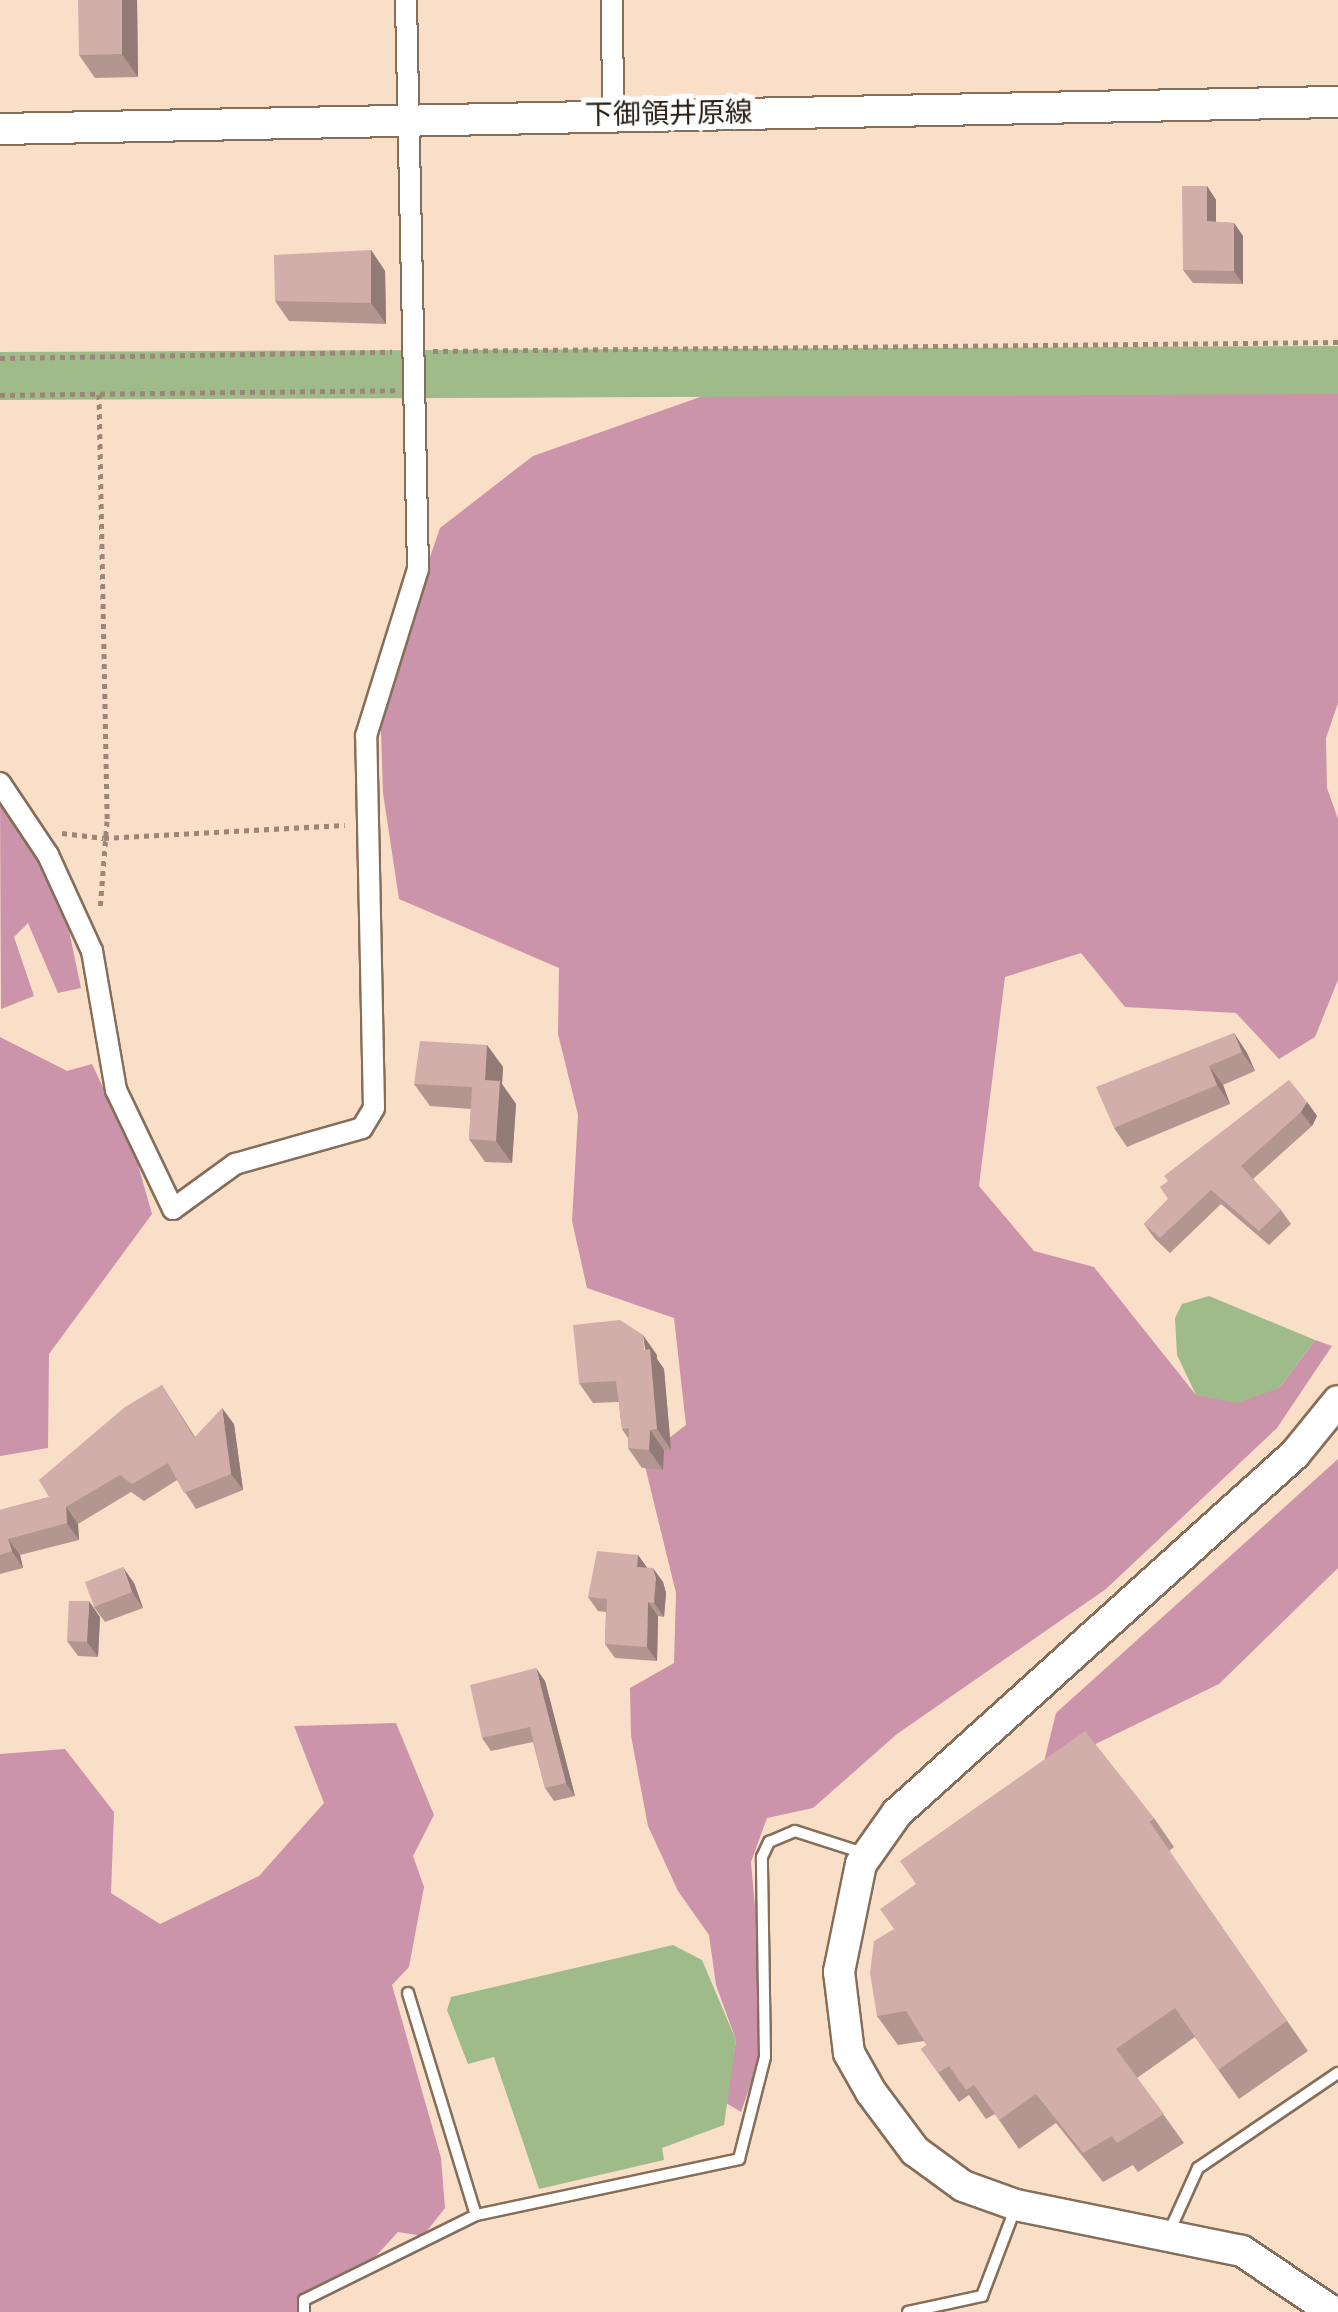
<!DOCTYPE html>
<html>
<head>
<meta charset="utf-8">
<style>
	body { margin:0 }
	#map { position:relative; width:1338px; height:2312px; overflow:hidden; background:#f9dec8; font-family:"Nunito Sans","Noto Sans JP",sans-serif }
	div>[style] { position:absolute }
	.forest>* { inset:0; background:#cc94ab }
	.water>* { inset:0; background:#a0bb8a }
	.river>* { height:48px; margin:-24px; padding:0 24px; transform-origin:24px; border-radius:24px; background:#a0bb8a }
	.path>* { height:5px; margin-top:-2.5px; transform-origin:0; background:repeating-linear-gradient(90deg,#9a8777 0 5px,transparent 0 10px) }
	.roads { filter:drop-shadow(2px 0 #856e5a) drop-shadow(-2px 0 #856e5a) drop-shadow(0 2px #856e5a) drop-shadow(0 -2px #856e5a) }
	.lane>* { height:10px; margin:-5px; padding:0 5px; transform-origin:5px; border-radius:5px; background:#fff }
	.street>* { height:20px; margin:-10px; padding:0 10px; transform-origin:10px; border-radius:10px; background:#fff }
	.secondary>* { height:30px; margin:-15px; padding:0 15px; transform-origin:15px; border-radius:15px; background:#fff }
	.wall>* { inset:0; background:#b49691 }
	.shaded-wall>* { inset:0; background:#927a76 }
	.building>* { inset:0; background:#d1aea9 }
	span { translate:-50% -50%; white-space:nowrap; text-align:center; line-height:1.15; -webkit-text-stroke:10px #fff; paint-order:stroke }
	.street-label { font-size:28px; color:#2a2018 }
</style>
</head>
<body>
<div id="map">
	<div class="forest">
		<i style="clip-path:polygon(985px 376px,1325px 376px,1338px 383px,1338px 703px,1326px 738px,1327px 788px,1338px 819px,1338px 980px,1315px 1037px,1279px 1059px,1236px 1013px,1125px 1007px,1081px 953px,1005px 977px,979px 1186px,1034px 1251px,1094px 1267px,1196px 1395px,1279px 1388px,1315px 1340px,1332px 1346px,1277px 1428px,1106px 1589px,897px 1734px,813px 1808px,767px 1818px,751px 1862px,763px 1998px,759px 2060px,741px 2112px,726px 2103px,736px 2040px,716px 1985px,709px 1935px,678px 1891px,648px 1826px,631px 1736px,630px 1688px,674px 1663px,676px 1593px,643px 1458px,686px 1425px,674px 1318px,587px 1288px,572px 1221px,578px 1115px,558px 1034px,559px 968px,399px 899px,383px 793px,380px 702px,440px 528px,533px 456px,720px 390px)"></i>
		<i style="clip-path:polygon(0 794px,41px 856px,67px 921px,81px 988px,58px 993px,28px 923px,14px 937px,34px 996px,1px 1009px)"></i>
		<i style="clip-path:polygon(0 1037px,67px 1071px,92px 1064px,136px 1158px,152px 1214px,49px 1354px,48px 1448px,0 1456px)"></i>
		<i style="clip-path:polygon(1338px 1459px,1338px 1568px,1219px 1684px,1042px 1770px,1056px 1713px)"></i>
		<i style="clip-path:polygon(396px 1723px,434px 1815px,413px 1856px,424px 1887px,409px 1967px,392px 1985px,441px 2158px,445px 2208px,423px 2236px,398px 2232px,375px 2257px,300px 2297px,299px 2312px,0 2312px,0 1754px,65px 1749px,114px 1812px,111px 1893px,160px 1924px,259px 1876px,324px 1803px,294px 1726px)"></i>
	</div>
	<div class="water">
		<i style="clip-path:polygon(1209px 1296px,1315px 1340px,1279px 1388px,1237px 1403px,1196px 1395px,1177px 1355px,1175px 1318px,1182px 1304px)"></i>
		<i style="clip-path:polygon(673px 1945px,702px 1960px,736px 2040px,724px 2125px,662px 2148px,664px 2160px,539px 2189px,494px 2057px,468px 2064px,447px 2010px,451px 1997px)"></i>
	</div>
	<div class="river">
		<i style="left:0;top:376px;width:1338px;rotate:-0.26deg"></i>
	</div>
	<div class="path">
		<i style="left:433px;top:351px;width:905px;rotate:-0.57deg"></i>
		<i style="left:0;top:358px;width:392px;rotate:-0.9deg"></i>
		<i style="left:99px;top:394px;width:427px;rotate:88.9deg"></i>
		<i style="left:107px;top:821px;width:89px;rotate:94.5deg"></i>
		<i style="left:0;top:395px;width:395px;rotate:-0.7deg"></i>
		<i style="left:62px;top:833px;width:42px;rotate:6.8deg"></i>
		<i style="left:104px;top:838px;width:241px;rotate:-3.1deg"></i>
	</div>
	<div class="roads">
		<div class="lane">
			<i style="left:408px;top:1993px;width:232px;rotate:73deg"></i>
			<i style="left:1170px;top:2230px;width:68px;rotate:-65.7deg"></i>
			<i style="left:1198px;top:2168px;width:169px;rotate:-34.2deg"></i>
			<i style="left:304px;top:2312px;width:12px;rotate:-90deg"></i>
			<i style="left:304px;top:2300px;width:192px;rotate:-26.3deg"></i>
			<i style="left:476px;top:2215px;width:269px;rotate:-12deg"></i>
			<i style="left:739px;top:2159px;width:105px;rotate:-75.7deg"></i>
			<i style="left:765px;top:2057px;width:200px;rotate:-90.9deg"></i>
			<i style="left:762px;top:1857px;width:17px;rotate:-65deg"></i>
			<i style="left:769px;top:1842px;width:28px;rotate:-23deg"></i>
			<i style="left:795px;top:1831px;width:75px;rotate:17.9deg"></i>
			<i style="left:908px;top:2312px;width:76px;rotate:-12.2deg"></i>
			<i style="left:982px;top:2296px;width:93px;rotate:-69.2deg"></i>
		</div>
		<div class="street">
			<i style="left:612px;top:0;width:116px;rotate:89.5deg"></i>
			<i style="left:0;top:783px;width:87px;rotate:56.3deg"></i>
			<i style="left:48px;top:855px;width:106px;rotate:65.4deg"></i>
			<i style="left:92px;top:951px;width:141px;rotate:80.2deg"></i>
			<i style="left:116px;top:1090px;width:132px;rotate:64.4deg"></i>
			<i style="left:173px;top:1209px;width:77px;rotate:-36deg"></i>
			<i style="left:235px;top:1164px;width:132px;rotate:-15.8deg"></i>
			<i style="left:362px;top:1128px;width:23px;rotate:-59deg"></i>
			<i style="left:374px;top:1108px;width:372px;rotate:-91.2deg"></i>
			<i style="left:366px;top:736px;width:175px;rotate:-72.7deg"></i>
			<i style="left:418px;top:569px;width:569px;rotate:-91.21deg"></i>
		</div>
		<div class="secondary">
			<i style="left:0;top:129px;width:1338px;rotate:-1.16deg"></i>
			<i style="left:1333px;top:2312px;width:110px;rotate:-146.2deg"></i>
			<i style="left:1242px;top:2251px;width:231px;rotate:-168.5deg"></i>
			<i style="left:1016px;top:2205px;width:56px;rotate:-160.3deg"></i>
			<i style="left:963px;top:2186px;width:59px;rotate:-143.9deg"></i>
			<i style="left:915px;top:2151px;width:74px;rotate:-126.7deg"></i>
			<i style="left:871px;top:2092px;width:45px;rotate:-119.4deg"></i>
			<i style="left:849px;top:2053px;width:82px;rotate:-97deg"></i>
			<i style="left:839px;top:1972px;width:110px;rotate:-78.5deg"></i>
			<i style="left:861px;top:1864px;width:62px;rotate:-54.8deg"></i>
			<i style="left:897px;top:1813px;width:536px;rotate:-42.05deg"></i>
			<i style="left:1295px;top:1454px;width:68px;rotate:-50.9deg"></i>
		</div>
	</div>
	<div class="wall">
		<i style="clip-path:polygon(137px 0,138px 77px,95px 78px,79px 55px)"></i>
		<i style="clip-path:polygon(1207px 186px,1216px 200px,1216px 222px,1234px 223px,1243px 236px,1243px 284px,1193px 283px,1183px 270px)"></i>
		<i style="clip-path:polygon(371px 250px,385px 271px,386px 324px,289px 321px,275px 301px)"></i>
		<i style="clip-path:polygon(1234px 1033px,1247px 1053px,1255px 1071px,1223px 1085px,1230px 1104px,1127px 1147px,1114px 1128px)"></i>
		<i style="clip-path:polygon(487px 1045px,503px 1067px,502px 1084px,516px 1104px,512px 1163px,485px 1162px,469px 1139px,471px 1109px,430px 1106px,414px 1084px)"></i>
		<i style="clip-path:polygon(1307px 1102px,1317px 1116px,1312px 1126px,1253px 1179px,1281px 1210px,1291px 1224px,1269px 1245px,1221px 1204px,1170px 1253px,1155px 1239px,1144px 1224px,1168px 1199px)"></i>
		<i style="clip-path:polygon(657px 1355px,657px 1359px,664px 1369px,671px 1450px,664px 1450px,663px 1470px,642px 1468px,628px 1448px,628px 1438px,622px 1429px,619px 1402px,593px 1403px,579px 1383px)"></i>
		<i style="clip-path:polygon(162px 1385px,195px 1437px,234px 1424px,243px 1490px,196px 1509px,177px 1480px,144px 1501px,131px 1492px,78px 1524px,79px 1540px,20px 1555px,23px 1568px,0 1574px,0 1510px,49px 1497px)"></i>
		<i style="clip-path:polygon(638px 1555px,647px 1568px,663px 1582px,666px 1593px,664px 1617px,658px 1616px,657px 1661px,615px 1658px,605px 1644px,606px 1612px,598px 1611px,588px 1597px)"></i>
		<i style="clip-path:polygon(134px 1583px,143px 1608px,105px 1622px,94px 1607px)"></i>
		<i style="clip-path:polygon(100px 1617px,98px 1657px,78px 1656px,67px 1641px)"></i>
		<i style="clip-path:polygon(545px 1681px,575px 1796px,554px 1801px,545px 1788px,533px 1742px,491px 1751px,482px 1738px)"></i>
		<i style="clip-path:polygon(1154px 1818px,1174px 1847px,1169px 1851px,1308px 2051px,1239px 2099px,1195px 2037px,1137px 2078px,1184px 2143px,1138px 2172px,1133px 2165px,1103px 2182px,1056px 2123px,1019px 2149px,995px 2114px,986px 2119px,969px 2095px,959px 2102px,921px 2049px,927px 2045px,924px 2041px,898px 2045px,877px 2016px)"></i>
	</div>
	<div class="shaded-wall">
		<i style="clip-path:polygon(122px 0,137px 0,138px 77px,122px 54px)"></i>
		<i style="clip-path:polygon(1207px 186px,1216px 200px,1216px 234px,1207px 221px)"></i>
		<i style="clip-path:polygon(1234px 223px,1243px 236px,1243px 284px,1234px 271px)"></i>
		<i style="clip-path:polygon(371px 250px,385px 271px,386px 324px,371px 303px)"></i>
		<i style="clip-path:polygon(1234px 1033px,1247px 1053px,1255px 1071px,1242px 1052px)"></i>
		<i style="clip-path:polygon(487px 1045px,503px 1067px,502px 1084px,516px 1104px,512px 1163px,496px 1141px,485px 1080px)"></i>
		<i style="clip-path:polygon(1209px 1066px,1223px 1085px,1230px 1104px,1217px 1085px)"></i>
		<i style="clip-path:polygon(1307px 1102px,1317px 1116px,1312px 1126px,1301px 1112px)"></i>
		<i style="clip-path:polygon(643px 1335px,657px 1355px,657px 1359px,664px 1369px,671px 1450px,657px 1429px)"></i>
		<i style="clip-path:polygon(222px 1408px,234px 1424px,243px 1490px,231px 1474px)"></i>
		<i style="clip-path:polygon(650px 1430px,664px 1450px,663px 1470px,649px 1450px)"></i>
		<i style="clip-path:polygon(66px 1507px,78px 1524px,79px 1540px,67px 1523px)"></i>
		<i style="clip-path:polygon(8px 1539px,20px 1555px,23px 1568px,12px 1551px)"></i>
		<i style="clip-path:polygon(638px 1555px,648px 1569px,637px 1567px)"></i>
		<i style="clip-path:polygon(123px 1567px,134px 1583px,143px 1608px,132px 1592px)"></i>
		<i style="clip-path:polygon(653px 1568px,663px 1582px,666px 1593px,664px 1617px,654px 1603px)"></i>
		<i style="clip-path:polygon(89px 1601px,100px 1617px,98px 1657px,87px 1642px)"></i>
		<i style="clip-path:polygon(648px 1602px,658px 1616px,657px 1661px,647px 1647px)"></i>
		<i style="clip-path:polygon(536px 1668px,545px 1681px,575px 1796px,566px 1783px)"></i>
	</div>
	<div class="building">
		<i style="clip-path:polygon(78px 0,122px 0,122px 54px,79px 55px)"></i>
		<i style="clip-path:polygon(1182px 186px,1207px 186px,1207px 221px,1234px 223px,1234px 271px,1183px 270px)"></i>
		<i style="clip-path:polygon(371px 250px,371px 303px,275px 301px,274px 255px)"></i>
		<i style="clip-path:polygon(1234px 1033px,1242px 1052px,1209px 1066px,1217px 1085px,1114px 1128px,1096px 1087px)"></i>
		<i style="clip-path:polygon(420px 1041px,487px 1045px,485px 1080px,500px 1081px,496px 1141px,469px 1139px,472px 1087px,414px 1084px)"></i>
		<i style="clip-path:polygon(1289px 1080px,1307px 1102px,1301px 1112px,1241px 1166px,1281px 1210px,1259px 1231px,1211px 1190px,1160px 1238px,1144px 1224px,1168px 1199px,1160px 1187px,1168px 1181px,1164px 1176px)"></i>
		<i style="clip-path:polygon(620px 1320px,643px 1335px,644px 1350px,650px 1349px,657px 1429px,650px 1430px,649px 1450px,628px 1448px,629px 1428px,622px 1429px,616px 1381px,579px 1383px,573px 1325px)"></i>
		<i style="clip-path:polygon(162px 1385px,194px 1438px,222px 1408px,231px 1474px,184px 1493px,168px 1463px,132px 1484px,120px 1475px,66px 1507px,67px 1523px,8px 1539px,12px 1551px,0 1555px,0 1510px,49px 1497px,39px 1480px,125px 1407px)"></i>
		<i style="clip-path:polygon(597px 1551px,638px 1555px,637px 1567px,653px 1568px,656px 1578px,654px 1603px,648px 1602px,647px 1647px,605px 1644px,607px 1599px,588px 1597px)"></i>
		<i style="clip-path:polygon(123px 1567px,132px 1592px,94px 1607px,85px 1582px)"></i>
		<i style="clip-path:polygon(69px 1601px,89px 1601px,87px 1642px,67px 1641px)"></i>
		<i style="clip-path:polygon(536px 1668px,566px 1783px,545px 1788px,530px 1727px,482px 1738px,470px 1685px)"></i>
		<i style="clip-path:polygon(1085px 1731px,1154px 1818px,1149px 1821px,1287px 2021px,1218px 2070px,1175px 2008px,1116px 2049px,1164px 2114px,1117px 2143px,1112px 2136px,1083px 2153px,1036px 2094px,999px 2120px,974px 2085px,966px 2090px,949px 2066px,938px 2073px,921px 2049px,927px 2045px,906px 2011px,877px 2016px,870px 1973px,874px 1941px,894px 1929px,880px 1909px,916px 1884px,900px 1861px)"></i>
	</div>
	<div class="street-label">
		<span style="left:669px;top:114px;rotate:-1deg">下御領井原線</span>
	</div>
</div>
</body>
</html>
